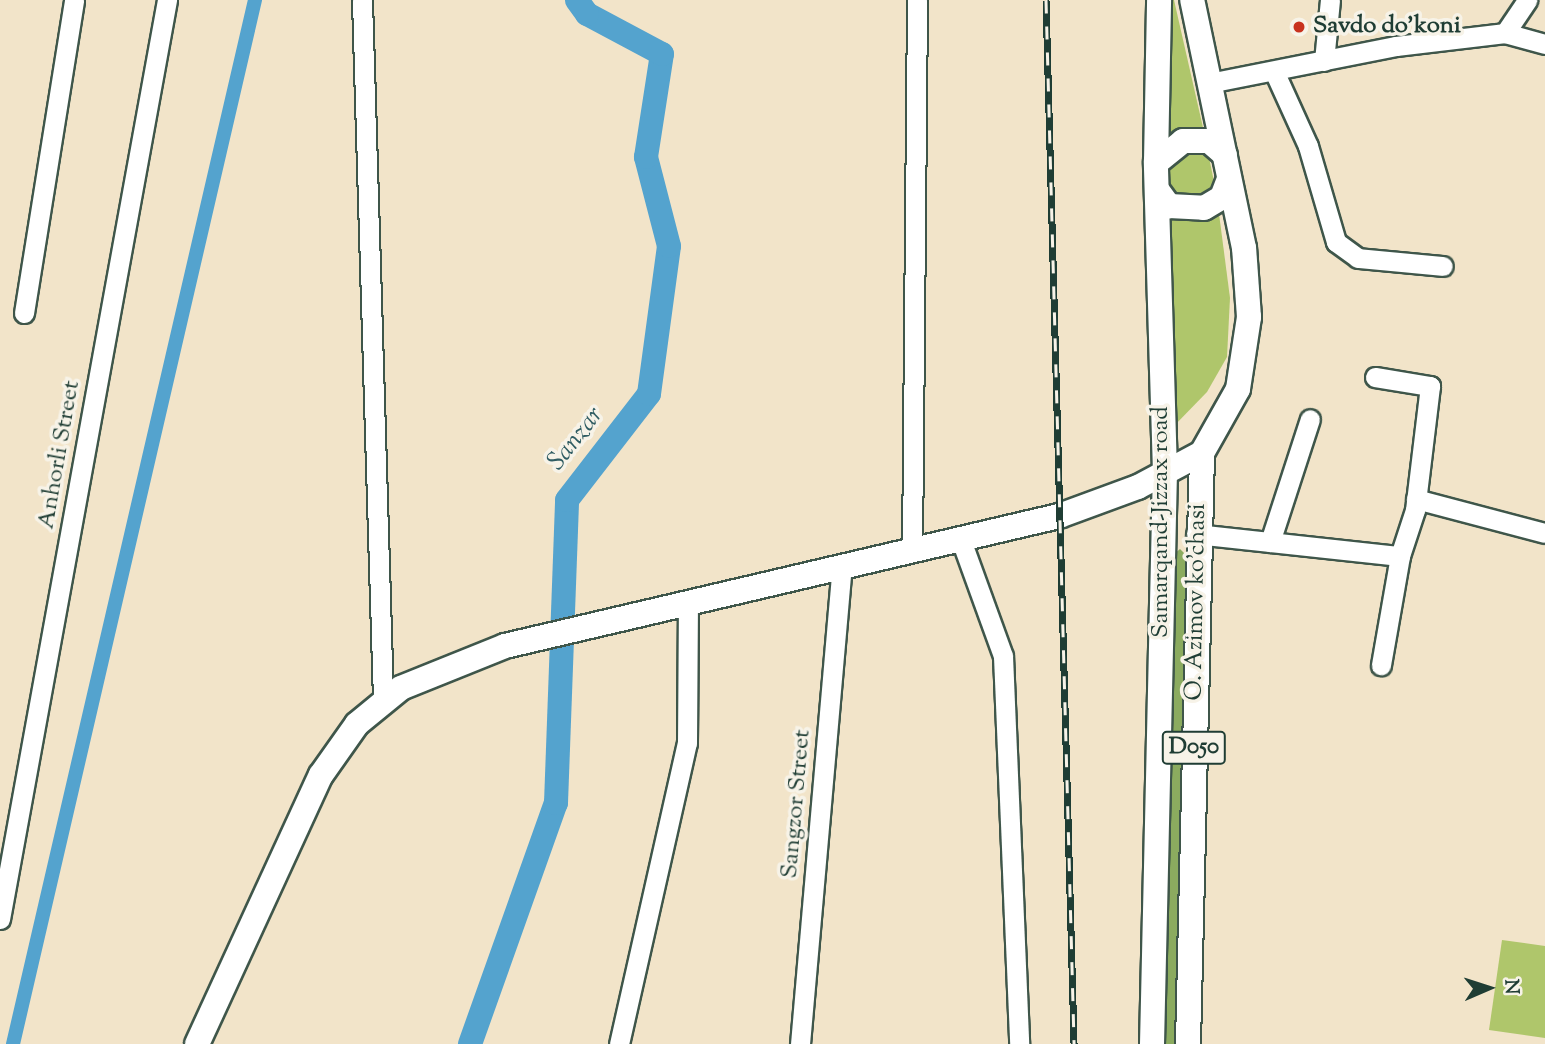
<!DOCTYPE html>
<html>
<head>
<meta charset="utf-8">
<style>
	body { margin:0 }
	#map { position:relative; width:1545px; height:1044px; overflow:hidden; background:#f2e4c9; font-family:"Sorts Mill Goudy",serif }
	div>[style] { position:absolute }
	.green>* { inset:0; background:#afc66b }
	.forest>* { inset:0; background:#8bab5f }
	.canal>* { height:14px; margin:-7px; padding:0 7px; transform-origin:7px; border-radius:7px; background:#54a3ce }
	.river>* { height:24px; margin:-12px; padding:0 12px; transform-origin:12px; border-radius:12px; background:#54a3ce }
	.roads { filter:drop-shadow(2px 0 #3f564a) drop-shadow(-2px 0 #3f564a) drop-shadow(0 2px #3f564a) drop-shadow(0 -2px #3f564a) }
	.minor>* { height:19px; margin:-9.5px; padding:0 9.5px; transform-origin:9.5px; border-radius:9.5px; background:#fff }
	.major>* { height:24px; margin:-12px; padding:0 12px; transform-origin:12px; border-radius:12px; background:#fff }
	.rail>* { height:7px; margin-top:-3.5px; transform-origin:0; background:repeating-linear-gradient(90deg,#f7f3e8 0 13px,#1f3d34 0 26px); box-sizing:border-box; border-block:2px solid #1f3d34 }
	.dots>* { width:19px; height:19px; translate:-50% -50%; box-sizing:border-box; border:4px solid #f7f3e8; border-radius:50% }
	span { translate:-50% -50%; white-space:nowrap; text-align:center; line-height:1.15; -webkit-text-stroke:7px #f7f3e8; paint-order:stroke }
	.shield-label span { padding:2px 5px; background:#f7f3e8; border:2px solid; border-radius:5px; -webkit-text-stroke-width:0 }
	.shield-label { font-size:23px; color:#1f3d34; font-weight:700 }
	.poi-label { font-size:24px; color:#1f3d34; font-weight:700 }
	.left { translate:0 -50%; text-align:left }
	.street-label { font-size:24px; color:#1f3d34 }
	.water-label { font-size:26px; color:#2f5c62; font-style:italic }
	.north { position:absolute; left:1454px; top:953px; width:70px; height:70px; -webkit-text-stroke:5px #f7f3e8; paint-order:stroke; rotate:87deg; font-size:19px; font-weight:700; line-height:28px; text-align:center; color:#1f3d34 }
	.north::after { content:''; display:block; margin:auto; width:24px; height:32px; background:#1f3d34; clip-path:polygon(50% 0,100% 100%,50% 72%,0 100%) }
</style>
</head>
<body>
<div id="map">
	<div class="green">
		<i style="clip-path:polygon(1167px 0,1174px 0,1204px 132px,1168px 137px)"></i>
		<i style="clip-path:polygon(1207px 148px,1216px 191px,1169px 198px,1168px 159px)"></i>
		<i style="clip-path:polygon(1218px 206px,1230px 298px,1227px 357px,1207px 392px,1172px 428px,1167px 214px)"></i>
		<i style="clip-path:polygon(1502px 940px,1545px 946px,1545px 1038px,1489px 1030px)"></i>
	</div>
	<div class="forest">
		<i style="clip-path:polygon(1180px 549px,1186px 555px,1177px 1044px,1165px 1044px,1174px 554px)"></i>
	</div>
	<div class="canal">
		<i style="left:13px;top:1044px;width:1072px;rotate:-76.95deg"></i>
	</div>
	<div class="river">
		<i style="left:470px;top:1044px;width:256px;rotate:-70.4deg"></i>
		<i style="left:556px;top:803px;width:303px;rotate:-87.9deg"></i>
		<i style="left:567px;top:500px;width:134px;rotate:-52.3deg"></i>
		<i style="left:649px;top:394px;width:149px;rotate:-82.3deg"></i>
		<i style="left:669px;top:246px;width:92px;rotate:-104.5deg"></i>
		<i style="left:646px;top:157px;width:104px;rotate:-81.2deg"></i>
		<i style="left:662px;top:54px;width:85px;rotate:-151.9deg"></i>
		<i style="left:587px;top:14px;width:17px;rotate:-126deg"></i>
	</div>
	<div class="roads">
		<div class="minor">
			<i style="left:362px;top:0;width:699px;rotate:88.28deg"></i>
			<i style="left:1505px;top:33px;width:40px;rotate:-56deg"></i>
			<i style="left:1324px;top:61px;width:61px;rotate:-84.4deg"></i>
			<i style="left:1274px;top:71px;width:82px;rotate:65.6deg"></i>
			<i style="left:1308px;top:146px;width:100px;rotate:73.7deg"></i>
			<i style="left:1336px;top:242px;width:27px;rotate:36deg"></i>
			<i style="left:1358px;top:258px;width:85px;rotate:5.4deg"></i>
			<i style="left:1209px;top:83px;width:191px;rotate:-11.2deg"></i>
			<i style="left:1396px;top:46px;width:110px;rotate:-6.8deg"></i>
			<i style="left:1505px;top:33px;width:41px;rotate:15.4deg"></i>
			<i style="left:24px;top:313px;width:317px;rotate:-80.9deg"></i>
			<i style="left:1375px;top:377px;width:56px;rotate:9.3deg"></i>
			<i style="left:1430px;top:386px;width:125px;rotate:96.9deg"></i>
			<i style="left:1415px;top:510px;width:48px;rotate:108.1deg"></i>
			<i style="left:1416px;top:499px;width:133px;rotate:14.8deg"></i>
			<i style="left:1196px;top:534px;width:205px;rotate:6.2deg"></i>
			<i style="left:1400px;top:556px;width:111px;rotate:99.9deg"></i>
			<i style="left:961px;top:540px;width:123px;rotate:70.1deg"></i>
			<i style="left:1003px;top:656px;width:388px;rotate:87.6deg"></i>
			<i style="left:1270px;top:542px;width:129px;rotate:-72deg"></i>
			<i style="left:912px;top:552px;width:552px;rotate:-89.48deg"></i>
			<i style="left:0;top:919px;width:934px;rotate:-79.7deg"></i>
			<i style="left:619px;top:1044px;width:309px;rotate:-77.3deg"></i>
			<i style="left:687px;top:743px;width:139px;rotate:-89.6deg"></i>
			<i style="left:800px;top:1044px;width:478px;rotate:-85deg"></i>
		</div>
		<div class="major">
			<i style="left:1156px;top:163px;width:35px;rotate:-39deg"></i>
			<i style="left:1183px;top:141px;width:26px"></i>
			<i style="left:1209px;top:141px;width:21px;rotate:41deg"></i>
			<i style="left:1158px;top:191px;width:19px;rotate:54deg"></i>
			<i style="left:1169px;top:206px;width:35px;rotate:3deg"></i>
			<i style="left:1204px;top:208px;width:21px;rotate:-31deg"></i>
			<i style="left:1222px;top:197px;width:19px;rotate:-69deg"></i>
			<i style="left:197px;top:1044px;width:296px;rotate:-65.3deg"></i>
			<i style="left:321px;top:775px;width:62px;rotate:-54.8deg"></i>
			<i style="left:357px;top:724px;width:57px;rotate:-39.3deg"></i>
			<i style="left:401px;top:688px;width:112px;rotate:-22deg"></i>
			<i style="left:505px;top:646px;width:569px;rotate:-13.21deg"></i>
			<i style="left:1059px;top:516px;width:84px;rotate:-20.2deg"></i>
			<i style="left:1138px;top:487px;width:72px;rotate:-28deg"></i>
			<i style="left:1202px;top:453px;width:73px;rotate:-60.6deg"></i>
			<i style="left:1238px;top:389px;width:73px;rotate:-81.3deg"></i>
			<i style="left:1249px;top:317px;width:69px;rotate:-94.1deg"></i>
			<i style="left:1244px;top:248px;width:253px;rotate:-101.8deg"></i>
			<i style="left:1152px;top:1044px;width:572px;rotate:-88.7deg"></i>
			<i style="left:1165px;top:472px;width:311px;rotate:-91.7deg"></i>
			<i style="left:1156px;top:161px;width:161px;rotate:-88.9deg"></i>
			<i style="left:1188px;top:1044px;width:591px;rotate:-88.64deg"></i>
		</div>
	</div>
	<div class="rail">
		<i style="left:1046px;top:0;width:1044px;rotate:88.46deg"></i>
	</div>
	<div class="dots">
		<i style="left:1299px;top:27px;background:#c8321e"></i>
	</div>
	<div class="shield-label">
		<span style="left:1194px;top:748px">D050</span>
	</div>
	<div class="poi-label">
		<span class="left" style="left:1313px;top:27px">Savdo do'koni</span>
	</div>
	<div class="street-label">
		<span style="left:60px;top:455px;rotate:-80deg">Anhorli Street</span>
		<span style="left:1162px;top:522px;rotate:-90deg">Samarqand-Jizzax road</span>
		<span style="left:1197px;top:602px;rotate:-89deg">O. Azimov ko'chasi</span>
		<span style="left:797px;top:804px;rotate:-85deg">Sangzor Street</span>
	</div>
	<div class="water-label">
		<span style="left:576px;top:439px;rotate:-52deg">Sanzar</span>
	</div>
	<div class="north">N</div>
</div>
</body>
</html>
